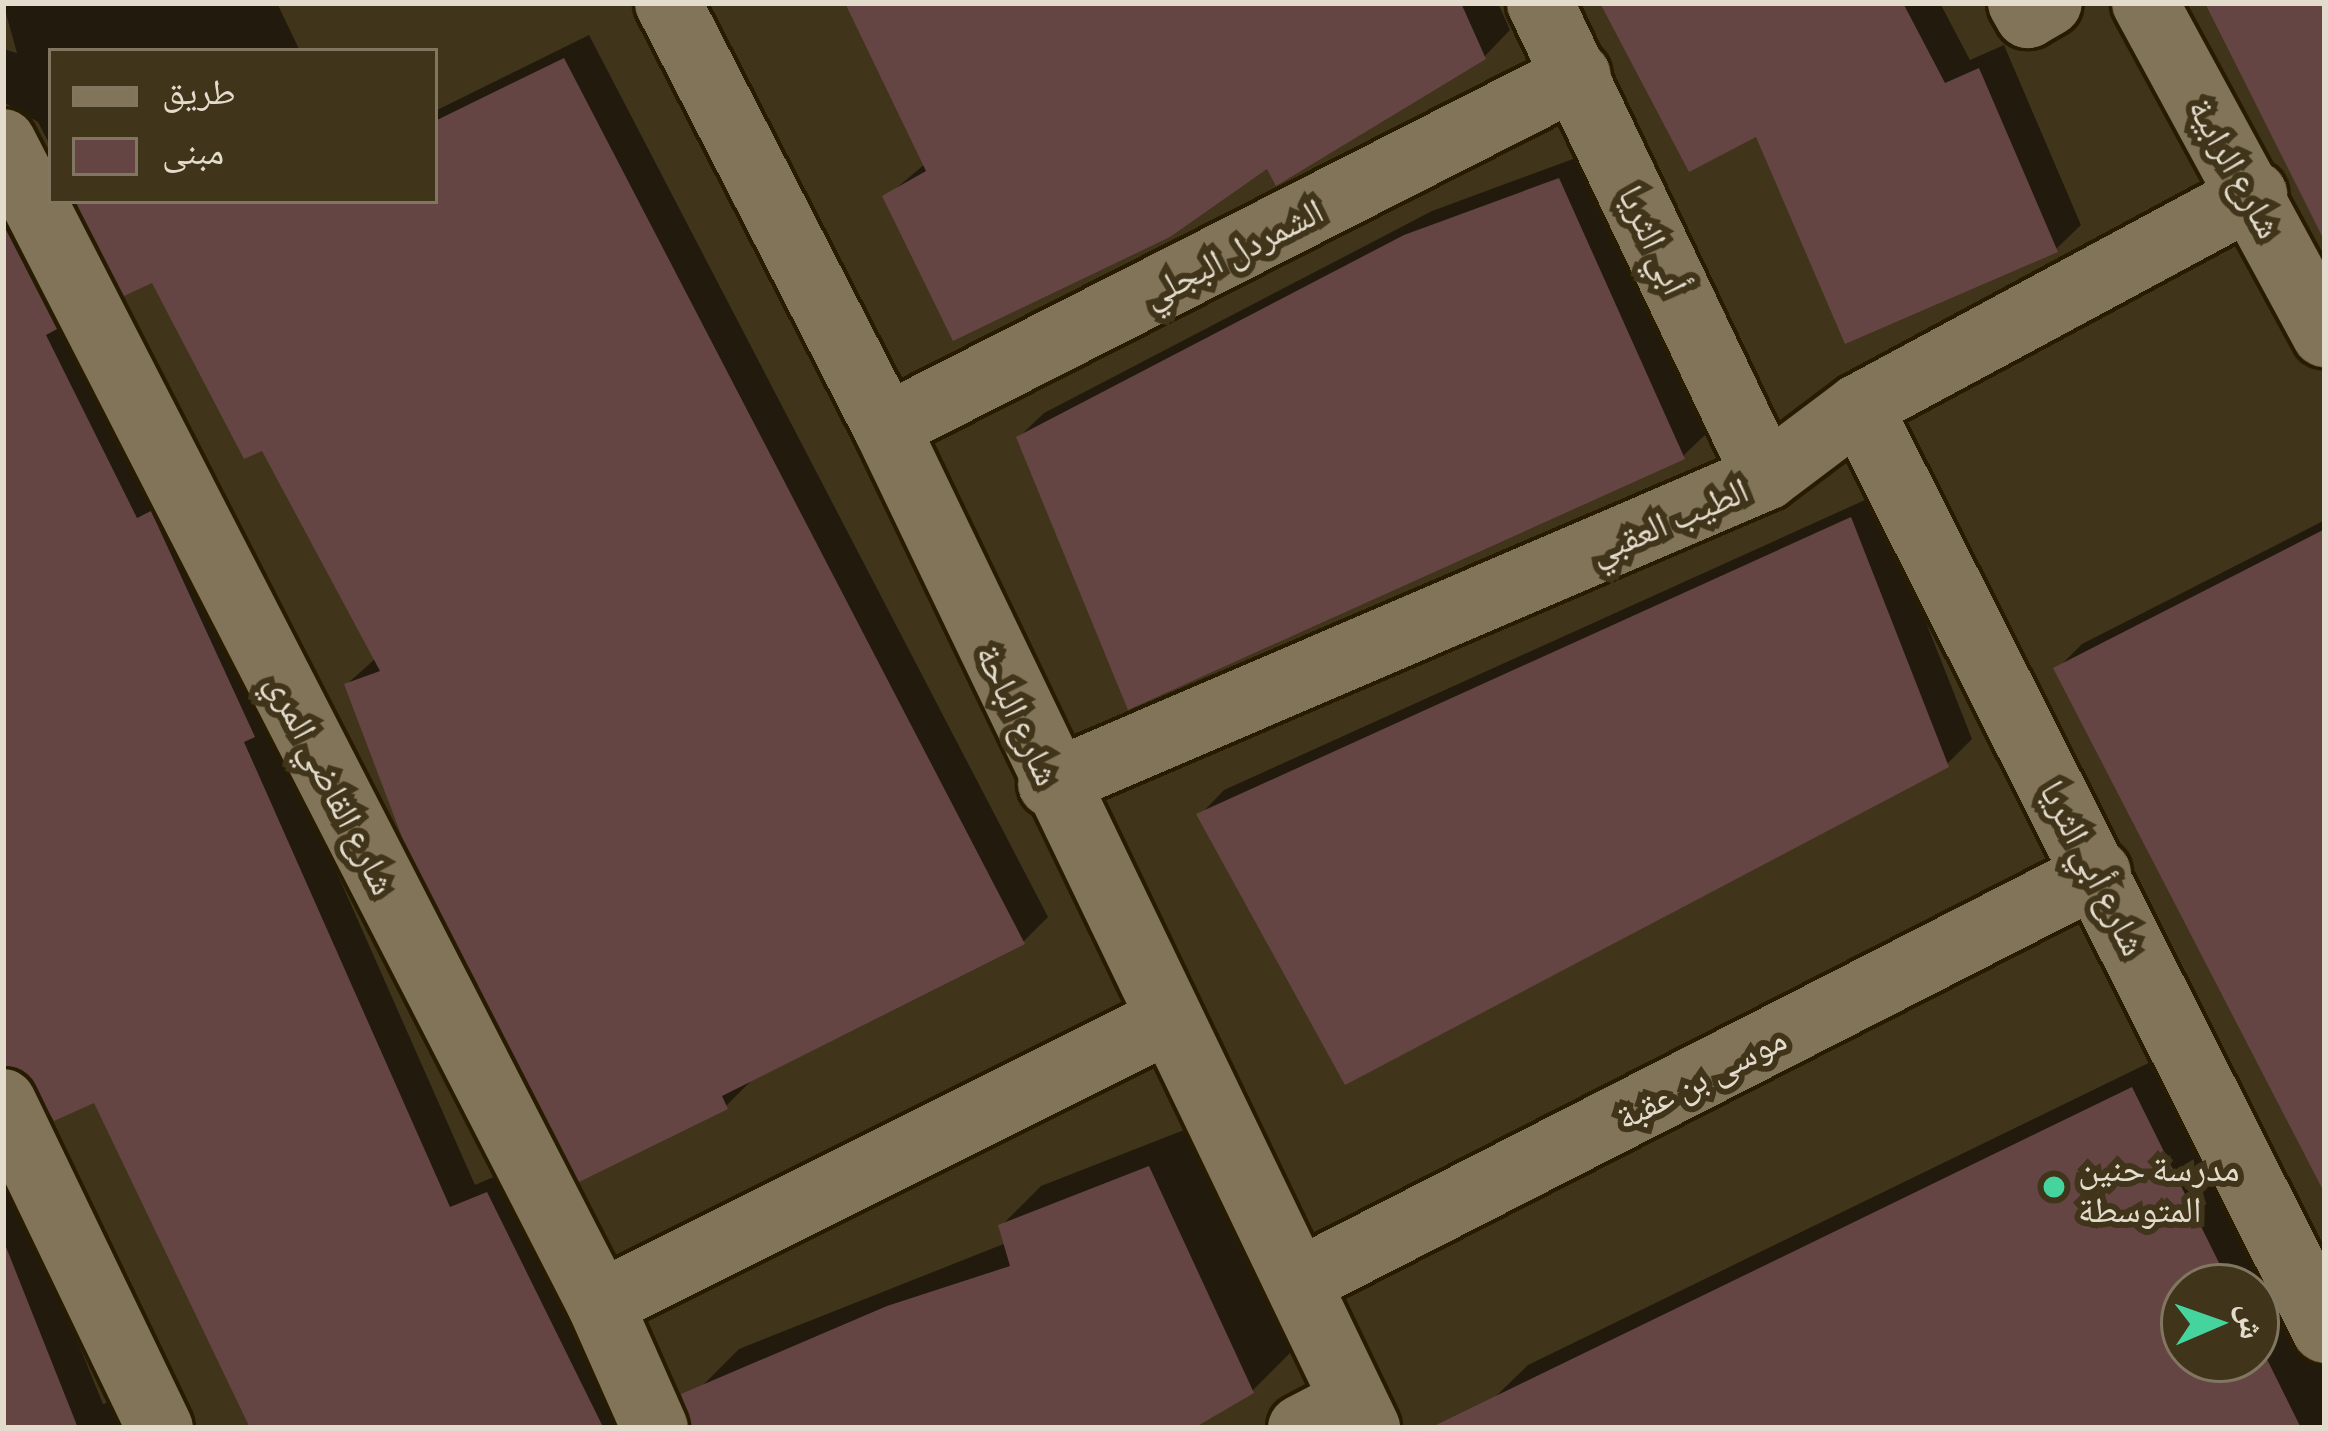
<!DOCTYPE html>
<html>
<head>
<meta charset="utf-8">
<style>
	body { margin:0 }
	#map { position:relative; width:2328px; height:1431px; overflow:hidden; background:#40341a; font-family:Commissioner,"Noto Naskh Arabic",sans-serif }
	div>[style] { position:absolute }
	.shadow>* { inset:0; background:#0007 }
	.building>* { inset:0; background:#654543 }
	.roads { filter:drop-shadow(3px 0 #271b02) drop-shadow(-3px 0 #271b02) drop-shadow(0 3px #271b02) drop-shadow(0 -3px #271b02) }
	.minor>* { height:66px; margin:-33px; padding:0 33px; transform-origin:33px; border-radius:33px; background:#827458 }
	.dots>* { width:33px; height:33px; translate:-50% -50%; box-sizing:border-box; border:6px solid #40341a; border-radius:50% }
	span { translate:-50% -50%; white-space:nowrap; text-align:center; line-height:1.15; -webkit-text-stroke:12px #40341a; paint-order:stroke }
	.street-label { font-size:36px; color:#e3dccc }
	.poi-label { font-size:36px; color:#e3dccc }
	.left { translate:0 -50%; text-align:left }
	.frame { position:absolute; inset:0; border:6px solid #e3dccc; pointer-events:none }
	.legend { position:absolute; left:48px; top:48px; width:390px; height:156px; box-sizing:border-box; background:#40341a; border:3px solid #817761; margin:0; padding:15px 21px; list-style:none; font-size:36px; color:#e3dccc }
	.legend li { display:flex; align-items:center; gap:24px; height:60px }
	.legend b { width:60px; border:3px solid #817761 }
	.north { position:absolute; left:2160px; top:1263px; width:120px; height:120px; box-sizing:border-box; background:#40341a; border:3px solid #817761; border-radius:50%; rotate:88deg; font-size:33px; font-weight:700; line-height:48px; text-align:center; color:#e3dccc }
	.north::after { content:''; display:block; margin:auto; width:42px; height:54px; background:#46d49e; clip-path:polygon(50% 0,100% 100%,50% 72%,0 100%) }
</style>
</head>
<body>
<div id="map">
	<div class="shadow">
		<i style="clip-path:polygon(3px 3px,277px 3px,300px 51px,51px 51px,51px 147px,38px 122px,3px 102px,3px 49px,17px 53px)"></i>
		<i style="clip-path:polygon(848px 3px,1498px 3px,1510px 30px,1484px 57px,886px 197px,926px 163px)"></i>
		<i style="clip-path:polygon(1603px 3px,1940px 3px,1970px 60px,2004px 45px,2081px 225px,2056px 249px,1758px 133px)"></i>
		<i style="clip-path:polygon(589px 35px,1048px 917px,1023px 942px,751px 1081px,726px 1106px,347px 684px,376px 658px,263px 447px,153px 279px,79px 201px,435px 201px,435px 111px)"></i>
		<i style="clip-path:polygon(3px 152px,269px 719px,475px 1185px,512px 1169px,639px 1428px,255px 1428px,95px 1099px,3px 973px)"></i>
		<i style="clip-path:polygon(1584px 155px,1708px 432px,1683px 456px,1019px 437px,1044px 413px,1432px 211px)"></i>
		<i style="clip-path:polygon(1876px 495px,1972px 739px,1947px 764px,1200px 815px,1224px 790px)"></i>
		<i style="clip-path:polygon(2325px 520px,2325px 1189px,2057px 669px,2082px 644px)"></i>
		<i style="clip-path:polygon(evenodd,2167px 1054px,2325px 1372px,2325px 1428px,1508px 1428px,1493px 1399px,1528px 1365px,2167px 1054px,2184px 1287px,2256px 1287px,2256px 1359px,2184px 1359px,2184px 1287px)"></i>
		<i style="clip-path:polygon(1189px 1128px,1292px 1351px,1253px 1390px,1188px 1428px,720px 1428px,700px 1388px,739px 1349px,1006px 1243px,1001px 1226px,1041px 1186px)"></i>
		<i style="clip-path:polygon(3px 1158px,103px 1404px,123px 1397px,135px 1428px,3px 1428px)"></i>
	</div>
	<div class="building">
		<i style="clip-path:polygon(845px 3px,1461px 3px,1486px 59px,1276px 186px,1267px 169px,1170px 237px,953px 341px,882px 196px,926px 171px)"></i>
		<i style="clip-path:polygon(1600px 3px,1903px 3px,1945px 83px,1979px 68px,2058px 252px,1845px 344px,1756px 137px,1689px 172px)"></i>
		<i style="clip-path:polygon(2205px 3px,2325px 3px,2325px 242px)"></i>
		<i style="clip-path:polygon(564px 58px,1025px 944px,722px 1096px,728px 1109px,579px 1182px,402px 837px,344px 684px,380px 671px,262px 451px,244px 459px,152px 283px,124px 296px,75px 201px,435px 201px,435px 121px)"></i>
		<i style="clip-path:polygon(1559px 178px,1685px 459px,1128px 710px,1016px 437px,1404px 235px)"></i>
		<i style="clip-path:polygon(3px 224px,57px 329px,46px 335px,137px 518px,151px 511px,255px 737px,244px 742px,450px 1207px,487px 1192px,603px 1427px,614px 1428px,250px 1428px,94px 1103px,54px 1121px,25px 1072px,3px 1065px)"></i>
		<i style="clip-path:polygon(1851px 517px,1949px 767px,1345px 1085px,1196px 814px)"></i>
		<i style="clip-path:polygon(2325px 529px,2325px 1194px,2053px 668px)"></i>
		<i style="clip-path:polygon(2132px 1087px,2231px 1287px,2184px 1287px,2184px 1359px,2256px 1359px,2256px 1337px,2301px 1428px,1430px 1428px)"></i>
		<i style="clip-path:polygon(1149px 1166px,1254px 1393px,1194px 1428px,692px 1428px,681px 1394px,887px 1306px,1010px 1266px,998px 1225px)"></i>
		<i style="clip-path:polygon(6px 1247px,78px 1428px,3px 1428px)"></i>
	</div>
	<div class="roads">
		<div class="minor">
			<i style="left:668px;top:3px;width:477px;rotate:62.8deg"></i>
			<i style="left:886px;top:427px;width:1111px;rotate:64.33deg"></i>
			<i style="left:1540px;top:3px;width:525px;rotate:64.51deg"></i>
			<i style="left:2021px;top:3px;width:14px;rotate:60deg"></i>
			<i style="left:2028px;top:15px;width:24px;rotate:-30deg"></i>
			<i style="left:2145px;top:3px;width:377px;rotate:61.5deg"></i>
			<i style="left:3px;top:142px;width:1306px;rotate:62.81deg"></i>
			<i style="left:600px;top:1304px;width:136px;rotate:66.1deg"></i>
			<i style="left:1859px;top:407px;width:1034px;rotate:63.21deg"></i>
			<i style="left:886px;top:427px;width:776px;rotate:-26.96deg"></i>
			<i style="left:1051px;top:784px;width:778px;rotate:-23.24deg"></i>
			<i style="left:1766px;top:477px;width:116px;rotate:-37deg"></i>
			<i style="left:1859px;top:407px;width:449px;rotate:-28.3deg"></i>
			<i style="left:3px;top:1102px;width:362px;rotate:64.3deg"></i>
			<i style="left:1302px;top:1280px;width:894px;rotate:-27.08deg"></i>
			<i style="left:600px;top:1304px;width:637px;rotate:-26.57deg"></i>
			<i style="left:1301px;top:1428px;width:59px;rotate:-27.4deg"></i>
		</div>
	</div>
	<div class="dots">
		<i style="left:2054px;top:1187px;background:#46d49e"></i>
	</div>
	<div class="street-label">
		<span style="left:2237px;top:167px;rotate:61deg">شارع الرابية</span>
		<span style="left:1655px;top:239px;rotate:65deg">أبي الثريا</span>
		<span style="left:1232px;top:251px;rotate:-27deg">الشمردل البجلي</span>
		<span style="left:1668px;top:519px;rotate:-23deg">الطيب العقبي</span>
		<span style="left:1020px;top:714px;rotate:65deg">شارع الباحة</span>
		<span style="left:333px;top:783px;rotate:63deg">شارع القاضي المري</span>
		<span style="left:2095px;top:867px;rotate:63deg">شارع أبي الثريا</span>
		<span style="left:1700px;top:1076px;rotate:-27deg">موسى بن عقبة</span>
	</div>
	<div class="poi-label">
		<span class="left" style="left:2078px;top:1187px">مدرسة حنين<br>المتوسطة</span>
	</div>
	<div class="frame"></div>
	<ul class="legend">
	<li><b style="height:15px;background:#827458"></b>طريق</li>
	<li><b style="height:33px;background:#654543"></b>مبنى</li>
	</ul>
	<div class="north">ش</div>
</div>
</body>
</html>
